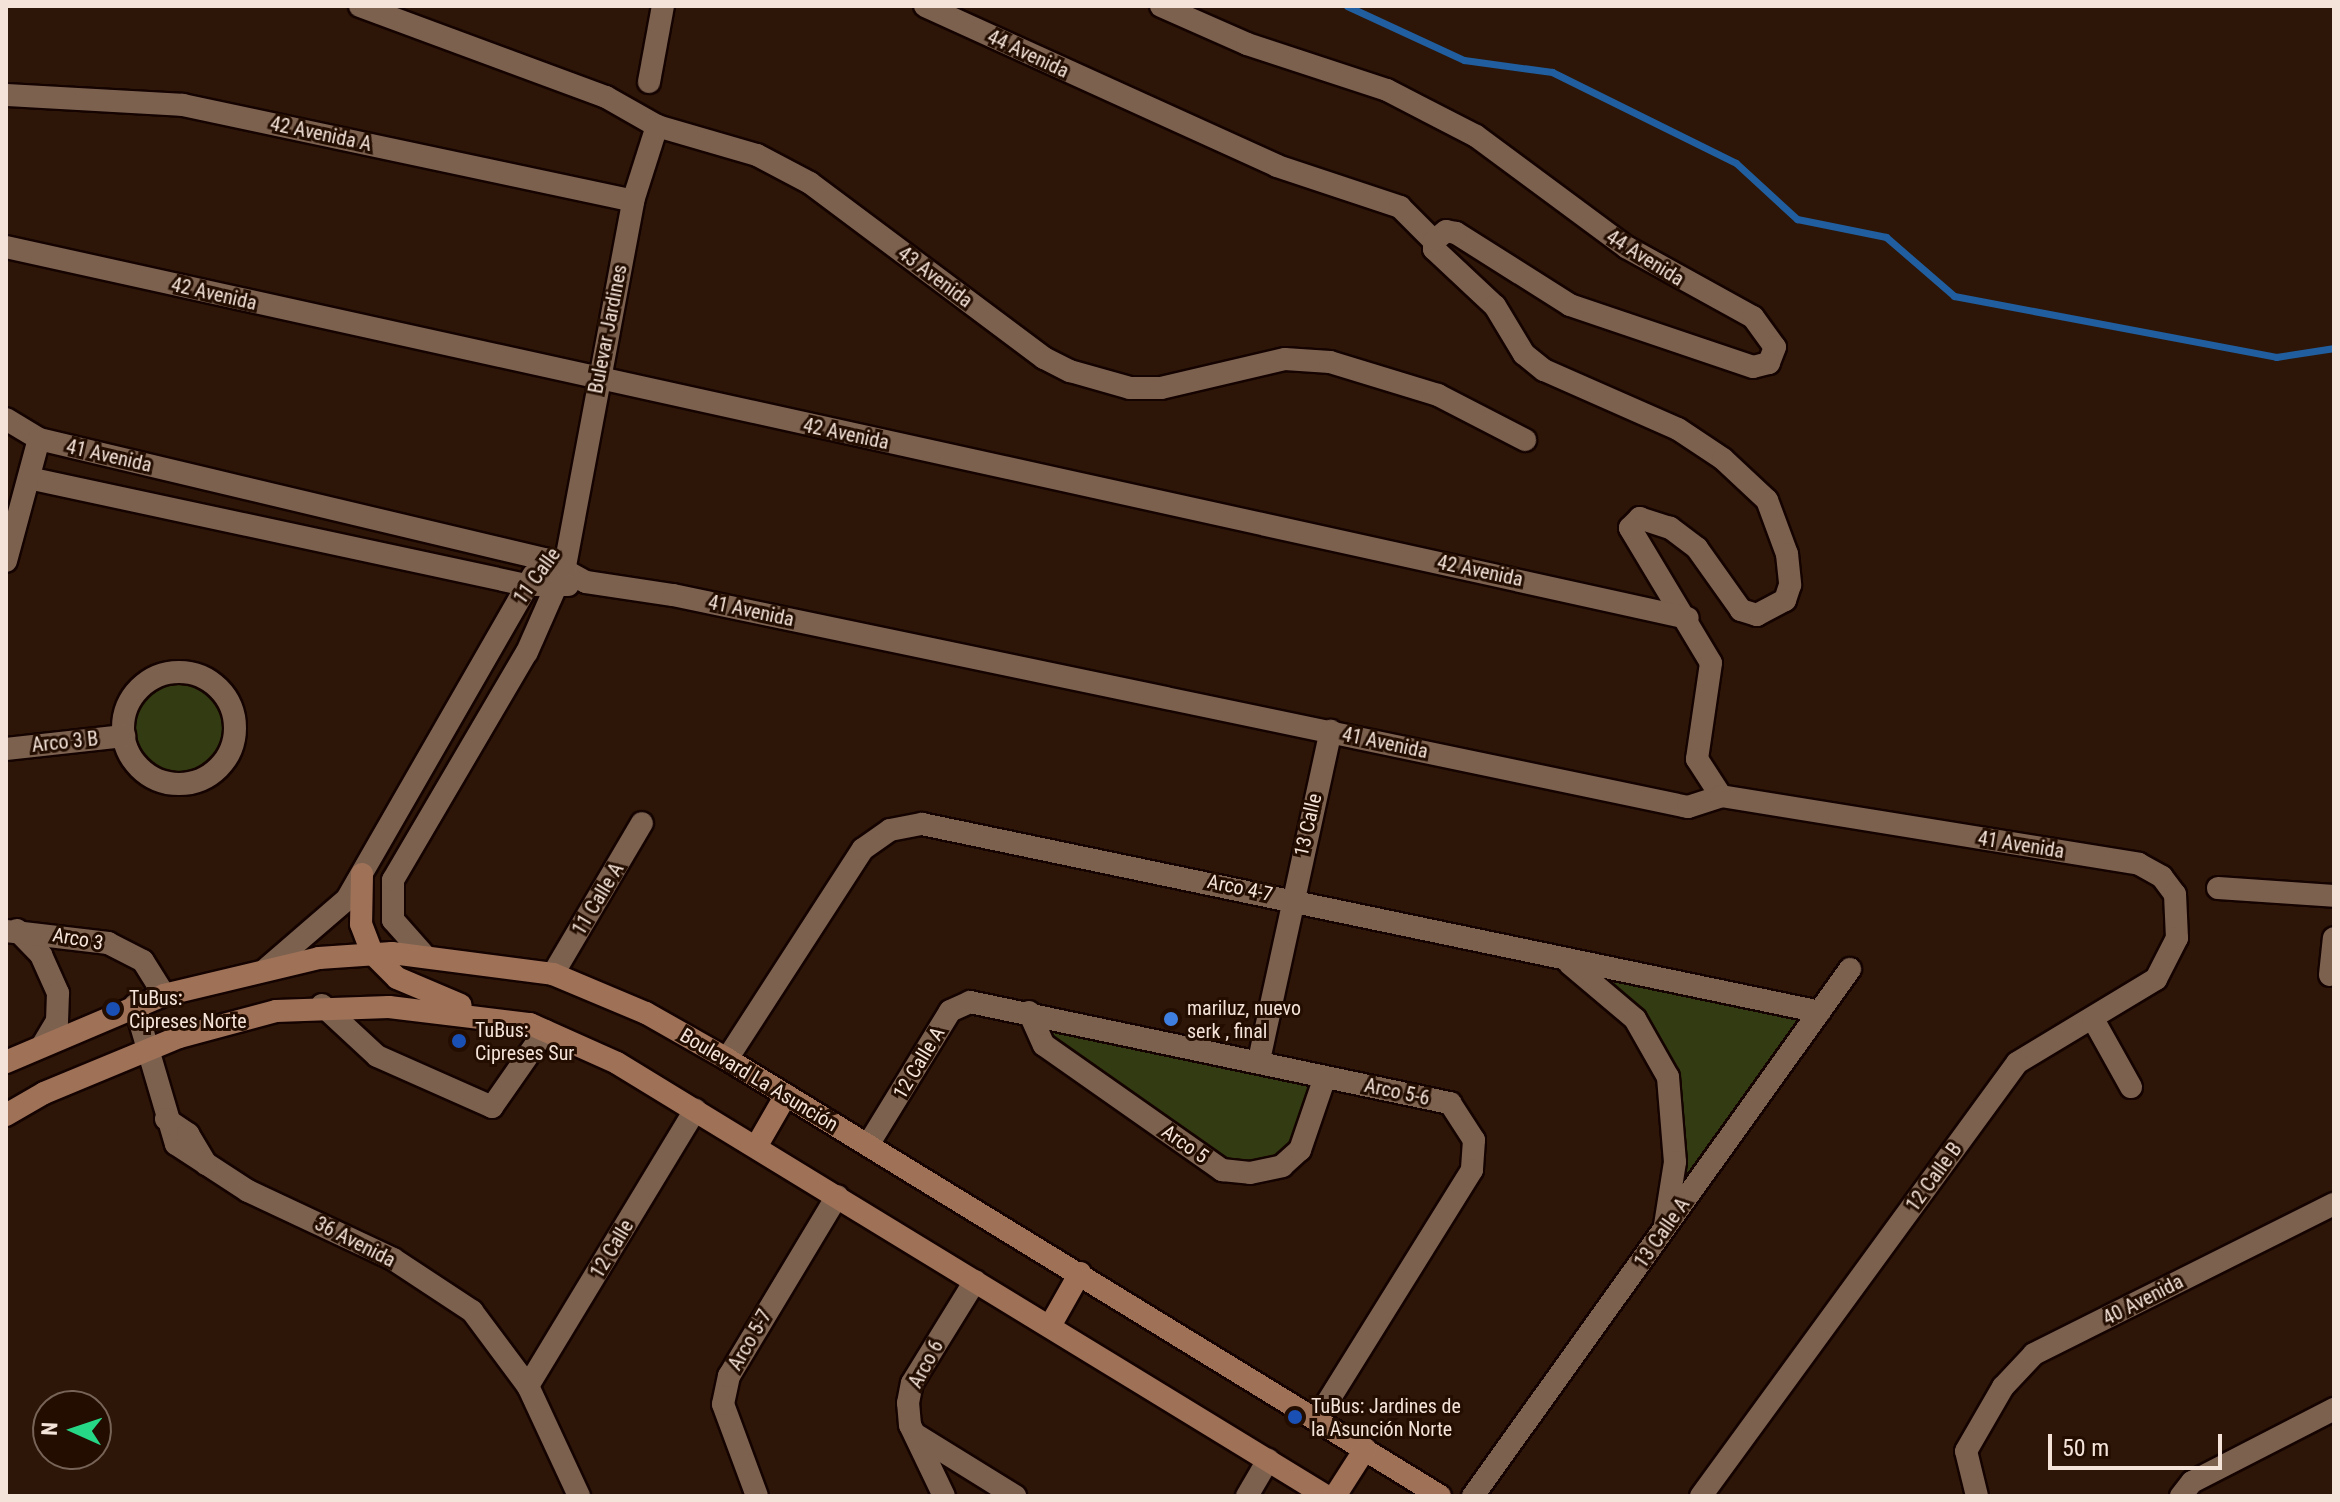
<!DOCTYPE html>
<html>
<head>
<meta charset="utf-8">
<style>
	body { margin:0 }
	#map { position:relative; width:2340px; height:1502px; overflow:hidden; background:#2d1607; font-family:"Roboto Condensed",sans-serif }
	div>[style] { position:absolute }
	.green>* { inset:0; background:#323b11 }
	.round { border-radius:50% }
	.stream>* { height:7px; margin:-3.5px; padding:0 3.5px; transform-origin:3.5px; border-radius:3.5px; background:#205e9f }
	.roads { filter:drop-shadow(2px 0 #140300) drop-shadow(-2px 0 #140300) drop-shadow(0 2px #140300) drop-shadow(0 -2px #140300) }
	.minor>* { height:22px; margin:-11px; padding:0 11px; transform-origin:11px; border-radius:11px; background:#7c614f }
	.minor>.ring { margin:-11px; padding:0; box-sizing:content-box; background:none; border:22px solid #7c614f; border-radius:50% }
	.secondary>* { height:22px; margin:-11px; padding:0 11px; transform-origin:11px; border-radius:11px; background:#9f7258 }
	.dots>* { width:22px; height:22px; translate:-50% -50%; box-sizing:border-box; border:4px solid #230d01; border-radius:50% }
	span { translate:-50% -50%; white-space:nowrap; text-align:center; line-height:1.15; -webkit-text-stroke:6px #230d01; paint-order:stroke }
	.street-label { font-size:20px; color:#f4e3d9 }
	.poi-label { font-size:20px; color:#f4e3d9 }
	.left { translate:0 -50%; text-align:left }
	.frame { position:absolute; inset:0; border:8px solid #f4e3d9; pointer-events:none }
	.north { position:absolute; left:32px; top:1390px; width:80px; height:80px; box-sizing:border-box; background:#230d01; border:2px solid #776357; border-radius:50%; rotate:273deg; font-size:22px; font-weight:700; line-height:32px; text-align:center; color:#f4e3d9 }
	.north::after { content:''; display:block; margin:auto; width:28px; height:36px; background:#26d886; clip-path:polygon(50% 0,100% 100%,50% 72%,0 100%) }
	.scale { position:absolute; left:2048px; top:1434px; width:174px; height:36px; box-sizing:border-box; border:4px solid #f4e3d9; border-top:0; padding-left:10px; font-size:24px; line-height:28px; white-space:nowrap; color:#f4e3d9; -webkit-text-stroke:6px #230d01; paint-order:stroke }
</style>
</head>
<body>
<div id="map">
	<div class="green">
		<i class="round" style="left:133px;top:685px;width:90px;height:90px"></i>
		<i style="clip-path:polygon(1599px 971px,1806px 1018px,1675px 1197px,1686px 1159px,1645px 1017px)"></i>
		<i style="clip-path:polygon(1044px 1023px,1317px 1080px,1306px 1123px,1279px 1161px,1225px 1163px,1048px 1039px)"></i>
	</div>
	<div class="stream">
		<i style="left:1347px;top:6px;width:129px;rotate:24.8deg"></i>
		<i style="left:1464px;top:60px;width:89px;rotate:7.8deg"></i>
		<i style="left:1552px;top:72px;width:205px;rotate:26.3deg"></i>
		<i style="left:1736px;top:163px;width:83px;rotate:42.6deg"></i>
		<i style="left:1797px;top:219px;width:91px;rotate:11.4deg"></i>
		<i style="left:1886px;top:237px;width:90px;rotate:40.9deg"></i>
		<i style="left:1954px;top:296px;width:328px;rotate:10.7deg"></i>
		<i style="left:2276px;top:357px;width:59px;rotate:-8.8deg"></i>
	</div>
	<div class="roads">
		<div class="minor">
			<i style="left:360px;top:6px;width:262px;rotate:20.3deg"></i>
			<i style="left:606px;top:97px;width:59px;rotate:29.6deg"></i>
			<i style="left:657px;top:126px;width:104px;rotate:16.2deg"></i>
			<i style="left:757px;top:155px;width:60px;rotate:27.8deg"></i>
			<i style="left:810px;top:183px;width:292px;rotate:36.8deg"></i>
			<i style="left:1044px;top:358px;width:29px;rotate:27deg"></i>
			<i style="left:1070px;top:371px;width:62px;rotate:15.8deg"></i>
			<i style="left:1130px;top:388px;width:31px"></i>
			<i style="left:1161px;top:388px;width:127px;rotate:-13.2deg"></i>
			<i style="left:1285px;top:359px;width:45px;rotate:3.8deg"></i>
			<i style="left:1330px;top:362px;width:113px;rotate:17deg"></i>
			<i style="left:1438px;top:395px;width:98px;rotate:27.3deg"></i>
			<i style="left:925px;top:6px;width:387px;rotate:24.4deg"></i>
			<i style="left:1277px;top:166px;width:130px;rotate:18.4deg"></i>
			<i style="left:1400px;top:207px;width:48px;rotate:45deg"></i>
			<i style="left:1434px;top:241px;width:8px;rotate:90deg"></i>
			<i style="left:1434px;top:249px;width:83px;rotate:43.1deg"></i>
			<i style="left:1495px;top:306px;width:56px;rotate:58.9deg"></i>
			<i style="left:1524px;top:354px;width:26px;rotate:39deg"></i>
			<i style="left:1544px;top:370px;width:146px;rotate:23.8deg"></i>
			<i style="left:1678px;top:429px;width:54px;rotate:33.7deg"></i>
			<i style="left:1723px;top:459px;width:60px;rotate:43deg"></i>
			<i style="left:1767px;top:500px;width:58px;rotate:69.7deg"></i>
			<i style="left:1787px;top:554px;width:31px;rotate:84deg"></i>
			<i style="left:1790px;top:585px;width:16px;rotate:108deg"></i>
			<i style="left:1785px;top:600px;width:32px;rotate:152deg"></i>
			<i style="left:1757px;top:615px;width:17px;rotate:-163deg"></i>
			<i style="left:1741px;top:610px;width:76px;rotate:-125.4deg"></i>
			<i style="left:1697px;top:548px;width:34px;rotate:-143deg"></i>
			<i style="left:1670px;top:528px;width:32px;rotate:-162deg"></i>
			<i style="left:1640px;top:518px;width:14px;rotate:135deg"></i>
			<i style="left:1630px;top:528px;width:157px;rotate:59deg"></i>
			<i style="left:1711px;top:663px;width:97px;rotate:98.3deg"></i>
			<i style="left:1697px;top:759px;width:44px;rotate:57deg"></i>
			<i style="left:1161px;top:6px;width:94px;rotate:23.8deg"></i>
			<i style="left:1247px;top:44px;width:147px;rotate:18.2deg"></i>
			<i style="left:1387px;top:90px;width:100px;rotate:27.3deg"></i>
			<i style="left:1476px;top:136px;width:187px;rotate:36.5deg"></i>
			<i style="left:1626px;top:247px;width:145px;rotate:28.9deg"></i>
			<i style="left:1753px;top:317px;width:37px;rotate:54deg"></i>
			<i style="left:1775px;top:347px;width:17px;rotate:111deg"></i>
			<i style="left:1769px;top:363px;width:16px;rotate:166deg"></i>
			<i style="left:1753px;top:367px;width:193px;rotate:-161.3deg"></i>
			<i style="left:1570px;top:305px;width:135px;rotate:-147.7deg"></i>
			<i style="left:1456px;top:233px;width:10px;rotate:-169deg"></i>
			<i style="left:1446px;top:231px;width:16px;rotate:140deg"></i>
			<i style="left:649px;top:82px;width:77px;rotate:-79.6deg"></i>
			<i style="left:6px;top:95px;width:177px;rotate:3.2deg"></i>
			<i style="left:183px;top:105px;width:460px;rotate:12deg"></i>
			<i style="left:6px;top:247px;width:1722px;rotate:12.44deg"></i>
			<i style="left:6px;top:419px;width:39px;rotate:31deg"></i>
			<i style="left:39px;top:439px;width:519px;rotate:13.37deg"></i>
			<i style="left:544px;top:559px;width:48px;rotate:28.7deg"></i>
			<i style="left:586px;top:582px;width:88px;rotate:8.5deg"></i>
			<i style="left:673px;top:595px;width:1037px;rotate:11.8deg"></i>
			<i style="left:1688px;top:807px;width:35px;rotate:-18deg"></i>
			<i style="left:1721px;top:796px;width:423px;rotate:9.2deg"></i>
			<i style="left:2139px;top:864px;width:26px;rotate:29deg"></i>
			<i style="left:2162px;top:877px;width:21px;rotate:53deg"></i>
			<i style="left:2175px;top:894px;width:44px;rotate:87.4deg"></i>
			<i style="left:2177px;top:938px;width:46px;rotate:117.1deg"></i>
			<i style="left:2156px;top:979px;width:162px;rotate:148.9deg"></i>
			<i style="left:2017px;top:1063px;width:536px;rotate:126.12deg"></i>
			<i style="left:33px;top:479px;width:504px;rotate:12.13deg"></i>
			<i style="left:526px;top:585px;width:42px"></i>
			<i style="left:6px;top:561px;width:126px;rotate:-74.9deg"></i>
			<i class="ring" style="left:123px;top:672px;width:90px;height:90px"></i>
			<i style="left:6px;top:749px;width:119px;rotate:-6.3deg"></i>
			<i style="left:2218px;top:888px;width:116px;rotate:3.9deg"></i>
			<i style="left:17px;top:930px;width:35px;rotate:46deg"></i>
			<i style="left:41px;top:955px;width:42px;rotate:65.9deg"></i>
			<i style="left:58px;top:993px;width:28px;rotate:92deg"></i>
			<i style="left:57px;top:1021px;width:27px;rotate:121deg"></i>
			<i style="left:6px;top:931px;width:103px;rotate:6.7deg"></i>
			<i style="left:108px;top:943px;width:39px;rotate:27deg"></i>
			<i style="left:143px;top:961px;width:40px;rotate:58deg"></i>
			<i style="left:425px;top:956px;width:48px;rotate:-131.6deg"></i>
			<i style="left:393px;top:920px;width:40px;rotate:-90deg"></i>
			<i style="left:393px;top:880px;width:264px;rotate:-59.6deg"></i>
			<i style="left:527px;top:652px;width:94px;rotate:-66.2deg"></i>
			<i style="left:565px;top:566px;width:371px;rotate:-79.4deg"></i>
			<i style="left:633px;top:201px;width:79px;rotate:-72.3deg"></i>
			<i style="left:1570px;top:964px;width:85px;rotate:40.2deg"></i>
			<i style="left:1635px;top:1019px;width:67px;rotate:60.4deg"></i>
			<i style="left:1668px;top:1077px;width:85px;rotate:85.3deg"></i>
			<i style="left:1675px;top:1162px;width:64px;rotate:99deg"></i>
			<i style="left:266px;top:969px;width:107px;rotate:-40.8deg"></i>
			<i style="left:347px;top:899px;width:374px;rotate:-60.1deg"></i>
			<i style="left:553px;top:974px;width:175px;rotate:-59.5deg"></i>
			<i style="left:2330px;top:975px;width:37px;rotate:-84deg"></i>
			<i style="left:135px;top:1005px;width:145px;rotate:73.6deg"></i>
			<i style="left:176px;top:1144px;width:86px;rotate:33.1deg"></i>
			<i style="left:248px;top:1191px;width:160px;rotate:25.1deg"></i>
			<i style="left:393px;top:1259px;width:95px;rotate:33.4deg"></i>
			<i style="left:472px;top:1311px;width:94px;rotate:53.3deg"></i>
			<i style="left:528px;top:1386px;width:121px;rotate:65.1deg"></i>
			<i style="left:322px;top:1005px;width:75px;rotate:42.8deg"></i>
			<i style="left:377px;top:1056px;width:126px;rotate:23.9deg"></i>
			<i style="left:492px;top:1107px;width:93px;rotate:-55.1deg"></i>
			<i style="left:1029px;top:1012px;width:36px;rotate:66deg"></i>
			<i style="left:1044px;top:1045px;width:218px;rotate:35.1deg"></i>
			<i style="left:1222px;top:1170px;width:28px;rotate:6deg"></i>
			<i style="left:1250px;top:1173px;width:33px;rotate:-12deg"></i>
			<i style="left:1282px;top:1166px;width:24px;rotate:-42deg"></i>
			<i style="left:1300px;top:1150px;width:77px;rotate:-71.1deg"></i>
			<i style="left:2093px;top:1019px;width:78px;rotate:60.8deg"></i>
			<i style="left:727px;top:1059px;width:250px;rotate:-57.1deg"></i>
			<i style="left:863px;top:849px;width:33px;rotate:-35deg"></i>
			<i style="left:890px;top:830px;width:33px;rotate:-11deg"></i>
			<i style="left:922px;top:824px;width:917px;rotate:11.82deg"></i>
			<i style="left:1259px;top:1060px;width:337px;rotate:-77.7deg"></i>
			<i style="left:166px;top:1119px;width:27px;rotate:34deg"></i>
			<i style="left:188px;top:1134px;width:35px;rotate:59deg"></i>
			<i style="left:868px;top:1145px;width:157px;rotate:-58.5deg"></i>
			<i style="left:950px;top:1011px;width:22px;rotate:-24deg"></i>
			<i style="left:970px;top:1002px;width:491px;rotate:11.9deg"></i>
			<i style="left:1450px;top:1103px;width:44px;rotate:57deg"></i>
			<i style="left:1474px;top:1140px;width:30px;rotate:94deg"></i>
			<i style="left:1472px;top:1170px;width:293px;rotate:121.9deg"></i>
			<i style="left:528px;top:1386px;width:323px;rotate:-58.8deg"></i>
			<i style="left:915px;top:1434px;width:118px;rotate:31.8deg"></i>
			<i style="left:757px;top:1496px;width:98px;rotate:-110.3deg"></i>
			<i style="left:723px;top:1404px;width:29px;rotate:-78deg"></i>
			<i style="left:729px;top:1376px;width:210px;rotate:-59deg"></i>
			<i style="left:944px;top:1496px;width:79px;rotate:-115.6deg"></i>
			<i style="left:910px;top:1425px;width:22px;rotate:-95deg"></i>
			<i style="left:908px;top:1403px;width:20px;rotate:-79deg"></i>
			<i style="left:912px;top:1383px;width:120px;rotate:-58.3deg"></i>
			<i style="left:1247px;top:1496px;width:42px;rotate:-59.7deg"></i>
			<i style="left:1473px;top:1496px;width:648px;rotate:-54.42deg"></i>
			<i style="left:1977px;top:1496px;width:46px;rotate:-103.7deg"></i>
			<i style="left:1966px;top:1451px;width:74px;rotate:-60deg"></i>
			<i style="left:2003px;top:1387px;width:45px;rotate:-46.8deg"></i>
			<i style="left:2034px;top:1354px;width:335px;rotate:-26.6deg"></i>
			<i style="left:2181px;top:1496px;width:18px;rotate:-52deg"></i>
			<i style="left:2192px;top:1482px;width:160px;rotate:-27.2deg"></i>
		</div>
		<div class="secondary">
			<i style="left:362px;top:874px;width:50px;rotate:91.1deg"></i>
			<i style="left:361px;top:924px;width:31px;rotate:69deg"></i>
			<i style="left:372px;top:953px;width:35px;rotate:45deg"></i>
			<i style="left:397px;top:978px;width:69px;rotate:22.9deg"></i>
			<i style="left:6px;top:1062px;width:172px;rotate:-23deg"></i>
			<i style="left:164px;top:995px;width:159px;rotate:-13.4deg"></i>
			<i style="left:319px;top:958px;width:73px;rotate:-3.9deg"></i>
			<i style="left:392px;top:953px;width:162px;rotate:7.4deg"></i>
			<i style="left:553px;top:974px;width:101px;rotate:22.8deg"></i>
			<i style="left:646px;top:1013px;width:93px;rotate:29.6deg"></i>
			<i style="left:727px;top:1059px;width:836px;rotate:31.5deg"></i>
			<i style="left:6px;top:1115px;width:44px;rotate:-30.1deg"></i>
			<i style="left:44px;top:1093px;width:146px;rotate:-22.5deg"></i>
			<i style="left:179px;top:1037px;width:100px;rotate:-15deg"></i>
			<i style="left:276px;top:1011px;width:113px;rotate:-2deg"></i>
			<i style="left:389px;top:1007px;width:142px;rotate:6.9deg"></i>
			<i style="left:530px;top:1024px;width:95px;rotate:24.1deg"></i>
			<i style="left:617px;top:1063px;width:831px;rotate:31.41deg"></i>
			<i style="left:756px;top:1147px;width:60px;rotate:-60deg"></i>
			<i style="left:1050px;top:1326px;width:61px;rotate:-60.5deg"></i>
			<i style="left:1335px;top:1496px;width:56px;rotate:-57.4deg"></i>
		</div>
	</div>
	<div class="dots">
		<i style="left:113px;top:1009px;background:#1a4fb4"></i>
		<i style="left:1171px;top:1019px;background:#3f7fe0"></i>
		<i style="left:459px;top:1041px;background:#1a4fb4"></i>
		<i style="left:1295px;top:1417px;background:#1a4fb4"></i>
	</div>
	<div class="street-label">
		<span style="left:1028px;top:54px;rotate:25deg">44 Avenida</span>
		<span style="left:321px;top:134px;rotate:12deg">42 Avenida A</span>
		<span style="left:1645px;top:258px;rotate:32deg">44 Avenida</span>
		<span style="left:935px;top:277px;rotate:37deg">43 Avenida</span>
		<span style="left:214px;top:294px;rotate:13deg">42 Avenida</span>
		<span style="left:608px;top:329px;rotate:-79deg">Bulevar Jardines</span>
		<span style="left:846px;top:434px;rotate:12deg">42 Avenida</span>
		<span style="left:109px;top:456px;rotate:13deg">41 Avenida</span>
		<span style="left:1480px;top:571px;rotate:12deg">42 Avenida</span>
		<span style="left:537px;top:576px;rotate:-54deg">11 Calle</span>
		<span style="left:751px;top:611px;rotate:12deg">41 Avenida</span>
		<span style="left:65px;top:742px;rotate:-6deg">Arco 3 B</span>
		<span style="left:1385px;top:743px;rotate:12deg">41 Avenida</span>
		<span style="left:1308px;top:825px;rotate:-77deg">13 Calle</span>
		<span style="left:2021px;top:845px;rotate:9deg">41 Avenida</span>
		<span style="left:1240px;top:888px;rotate:12deg">Arco 4-7</span>
		<span style="left:598px;top:899px;rotate:-59deg">11 Calle A</span>
		<span style="left:78px;top:939px;rotate:10deg">Arco 3</span>
		<span style="left:919px;top:1063px;rotate:-59deg">12 Calle A</span>
		<span style="left:759px;top:1080px;rotate:31deg">Boulevard La Asunción</span>
		<span style="left:1397px;top:1092px;rotate:12deg">Arco 5-6</span>
		<span style="left:1185px;top:1144px;rotate:35deg">Arco 5</span>
		<span style="left:1934px;top:1177px;rotate:-54deg">12 Calle B</span>
		<span style="left:1662px;top:1233px;rotate:-55deg">13 Calle A</span>
		<span style="left:355px;top:1242px;rotate:27deg">36 Avenida</span>
		<span style="left:612px;top:1249px;rotate:-59deg">12 Calle</span>
		<span style="left:2143px;top:1300px;rotate:-27deg">40 Avenida</span>
		<span style="left:750px;top:1340px;rotate:-60deg">Arco 5-7</span>
		<span style="left:926px;top:1364px;rotate:-62deg">Arco 6</span>
	</div>
	<div class="poi-label">
		<span class="left" style="left:129px;top:1010px">TuBus:<br>Cipreses Norte</span>
		<span class="left" style="left:1187px;top:1020px">mariluz, nuevo<br>serk , final</span>
		<span class="left" style="left:475px;top:1042px">TuBus:<br>Cipreses Sur</span>
		<span class="left" style="left:1311px;top:1418px">TuBus: Jardines de<br>la Asunción Norte</span>
	</div>
	<div class="frame"></div>
	<div class="north">N</div>
	<div class="scale">50 m</div>
</div>
</body>
</html>
